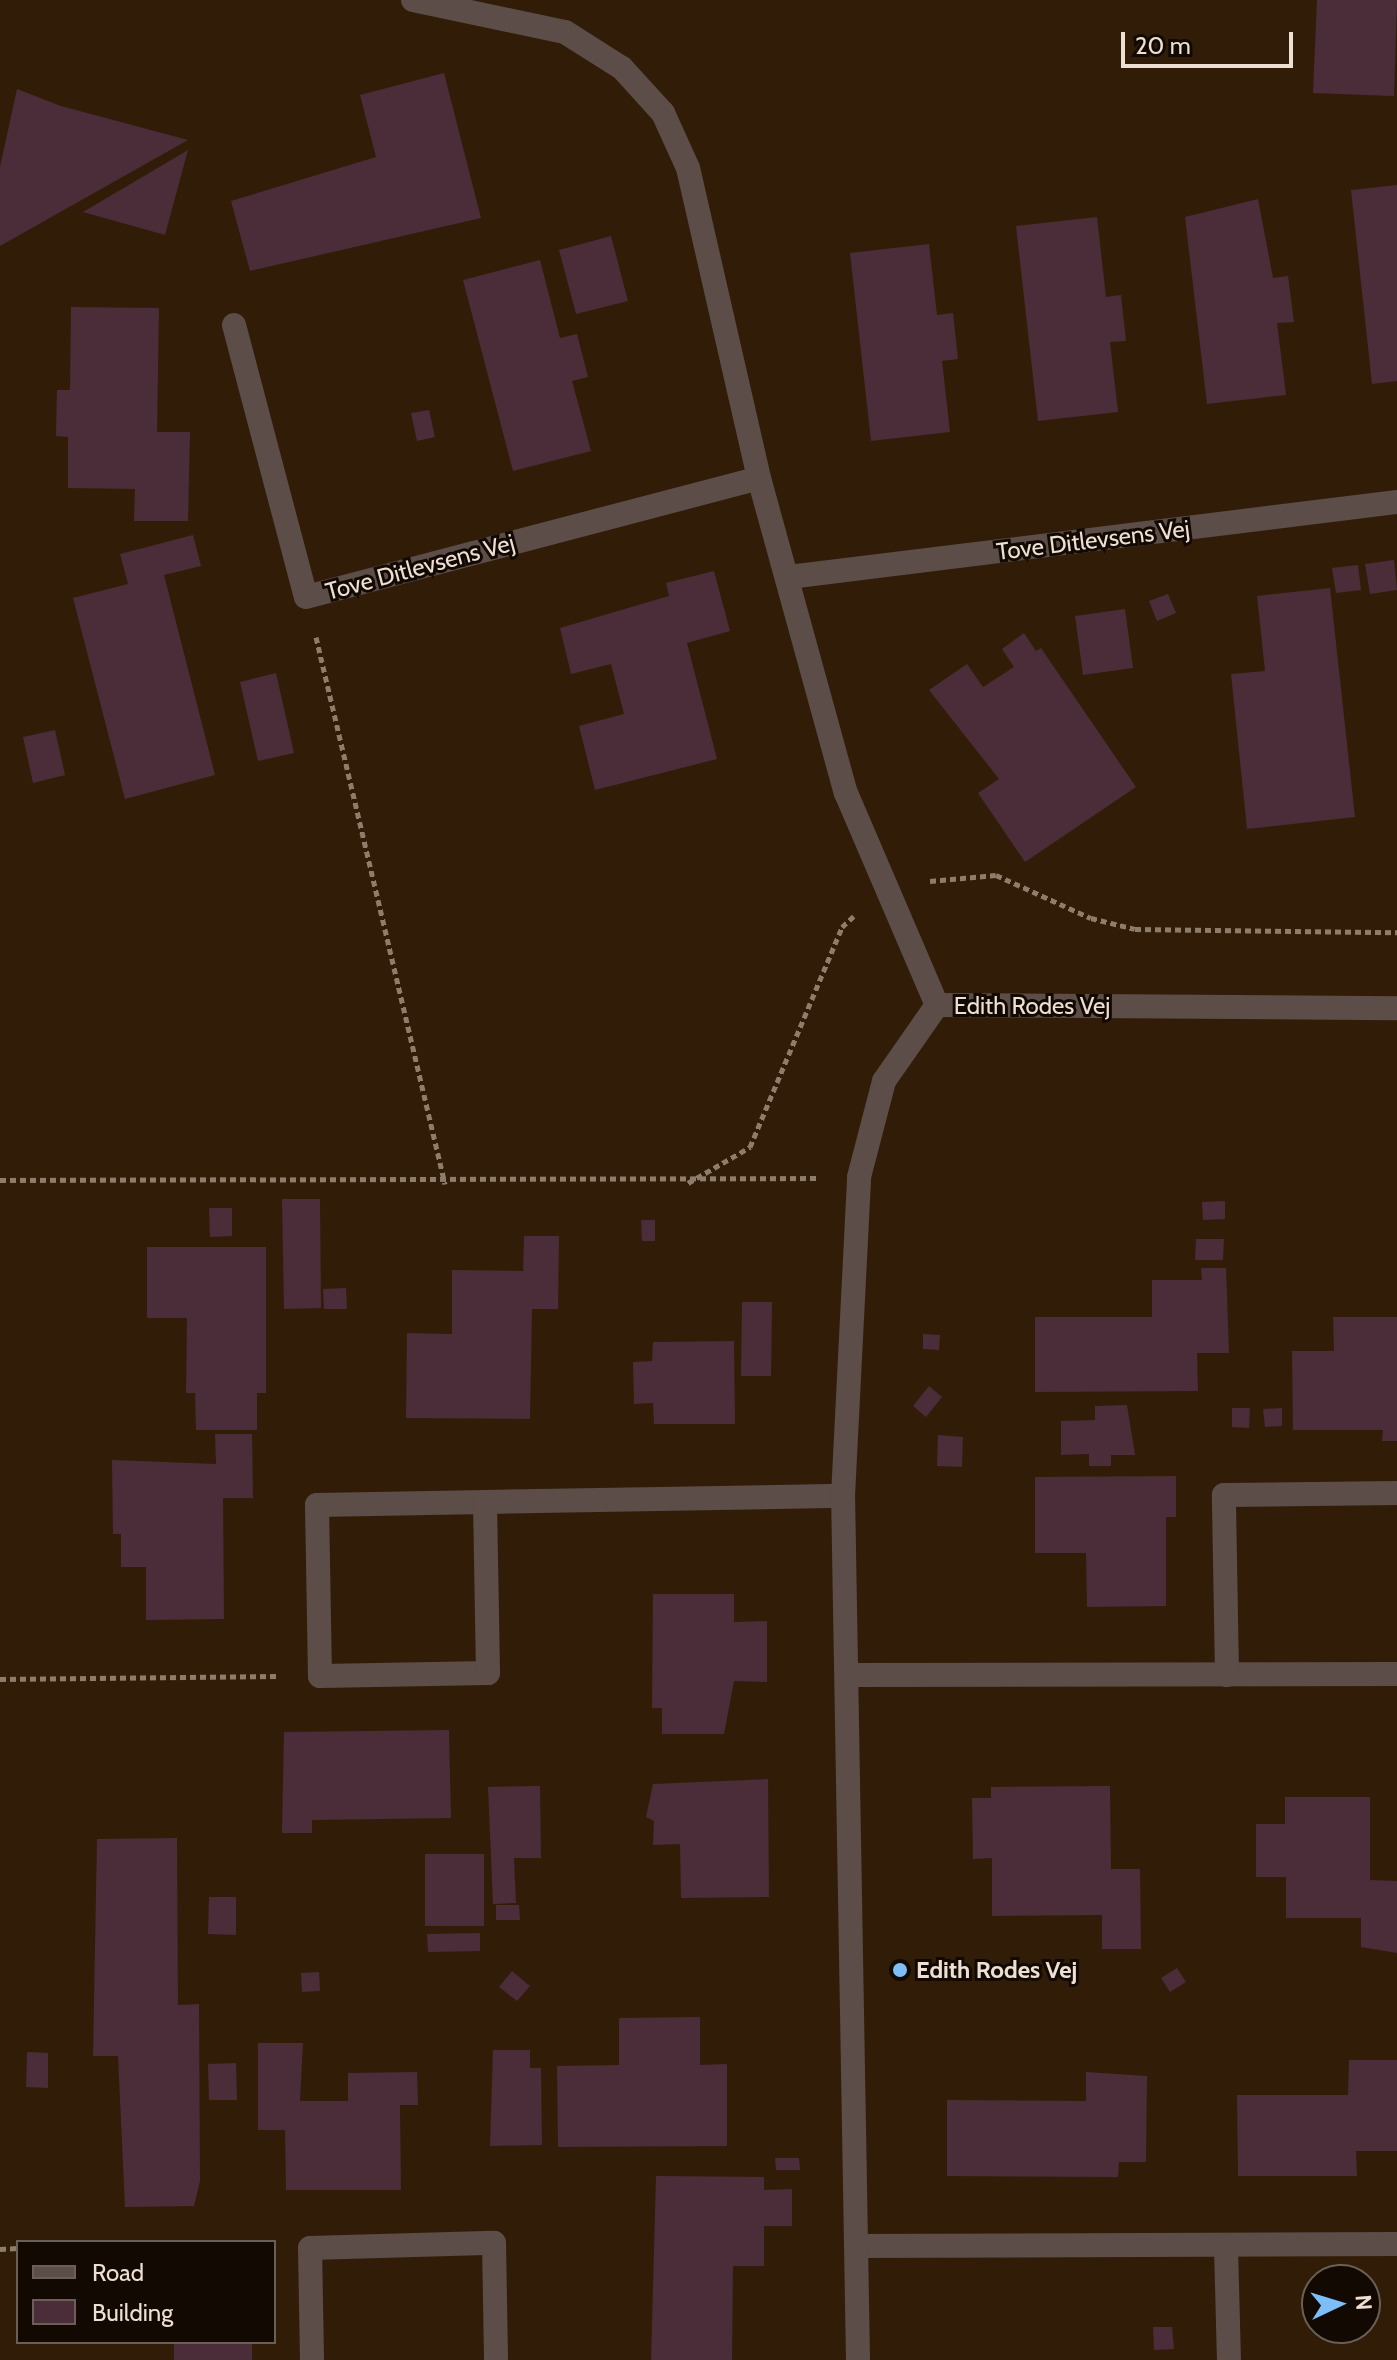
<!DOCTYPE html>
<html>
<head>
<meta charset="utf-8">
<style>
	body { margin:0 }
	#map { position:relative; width:1397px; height:2360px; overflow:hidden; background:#311d07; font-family:Cabin,sans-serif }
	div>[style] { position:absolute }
	.building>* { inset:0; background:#4a2d38 }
	.path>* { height:5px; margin-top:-2.5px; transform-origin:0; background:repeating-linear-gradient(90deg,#8e7d6b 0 6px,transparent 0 10px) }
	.minor>* { height:24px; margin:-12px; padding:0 12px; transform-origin:12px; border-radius:12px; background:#5c4d49 }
	.dots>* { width:22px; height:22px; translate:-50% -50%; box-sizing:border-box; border:4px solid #120903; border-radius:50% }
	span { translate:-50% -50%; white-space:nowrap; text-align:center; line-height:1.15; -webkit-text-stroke:6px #120903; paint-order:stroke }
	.street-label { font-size:24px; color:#eddfd2 }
	.poi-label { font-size:24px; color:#eddfd2; font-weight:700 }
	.left { translate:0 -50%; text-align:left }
	.legend { position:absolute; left:16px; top:2240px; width:260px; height:104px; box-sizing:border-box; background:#120903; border:2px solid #6a5f56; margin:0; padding:10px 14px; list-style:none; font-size:24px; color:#eddfd2 }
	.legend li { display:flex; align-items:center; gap:16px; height:40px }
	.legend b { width:40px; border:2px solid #6a5f56 }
	.north { position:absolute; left:1301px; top:2264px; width:80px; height:80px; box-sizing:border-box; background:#120903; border:2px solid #6a5f56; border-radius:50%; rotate:86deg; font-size:22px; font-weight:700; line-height:32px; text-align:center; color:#eddfd2 }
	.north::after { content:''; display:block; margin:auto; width:28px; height:36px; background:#7dbef9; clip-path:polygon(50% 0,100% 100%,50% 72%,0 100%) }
	.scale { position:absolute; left:1121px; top:32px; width:172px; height:36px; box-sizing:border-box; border:4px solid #eddfd2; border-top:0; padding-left:10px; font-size:24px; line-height:28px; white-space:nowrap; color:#eddfd2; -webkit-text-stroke:6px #120903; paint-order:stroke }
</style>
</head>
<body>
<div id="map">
	<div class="building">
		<i style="clip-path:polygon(1317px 0,1397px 0,1394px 96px,1313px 93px)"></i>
		<i style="clip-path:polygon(444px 73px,481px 218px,250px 271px,231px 201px,376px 157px,360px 95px)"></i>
		<i style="clip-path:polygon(17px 89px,61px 106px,188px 140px,0 246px,0 167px)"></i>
		<i style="clip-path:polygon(188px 150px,165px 235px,83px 212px)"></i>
		<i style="clip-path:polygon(1397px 185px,1397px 381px,1372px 384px,1351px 190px)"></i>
		<i style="clip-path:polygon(1258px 199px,1273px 278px,1288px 276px,1294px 322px,1277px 323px,1286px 395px,1207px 404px,1185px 217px)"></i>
		<i style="clip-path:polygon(1097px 217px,1106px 297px,1121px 295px,1126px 341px,1110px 342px,1118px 412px,1038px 421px,1016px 226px)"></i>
		<i style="clip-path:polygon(611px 236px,628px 301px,576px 314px,559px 250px)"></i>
		<i style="clip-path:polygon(929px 244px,937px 315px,953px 313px,958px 359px,942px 361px,950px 432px,871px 441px,850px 253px)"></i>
		<i style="clip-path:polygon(540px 260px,560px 338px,577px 334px,588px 377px,572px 381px,591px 451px,513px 471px,463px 280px)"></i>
		<i style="clip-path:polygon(71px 307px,159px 308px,157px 432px,190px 432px,188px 521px,134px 521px,135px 489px,68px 488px,68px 437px,56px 436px,57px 390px,70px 390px)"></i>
		<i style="clip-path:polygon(429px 410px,435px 437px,417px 441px,411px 413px)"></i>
		<i style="clip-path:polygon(193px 535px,201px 566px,164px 575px,215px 775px,125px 799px,73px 598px,128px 584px,120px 554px)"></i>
		<i style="clip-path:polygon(1394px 560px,1397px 590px,1370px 594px,1365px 564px)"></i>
		<i style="clip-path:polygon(1358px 565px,1361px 590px,1336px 593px,1332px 568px)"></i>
		<i style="clip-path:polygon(714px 571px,730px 631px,687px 643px,717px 759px,595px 790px,579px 726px,624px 714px,611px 664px,571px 674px,560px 628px,669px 596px,666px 583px)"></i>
		<i style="clip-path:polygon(1330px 588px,1355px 817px,1247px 829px,1231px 674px,1265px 671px,1257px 596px)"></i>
		<i style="clip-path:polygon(1168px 594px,1176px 613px,1157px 621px,1149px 601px)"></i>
		<i style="clip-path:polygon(1125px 609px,1133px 668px,1083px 675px,1075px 616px)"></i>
		<i style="clip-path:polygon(1024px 633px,1036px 651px,1041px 648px,1136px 787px,1025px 862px,978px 793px,999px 779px,929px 690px,967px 664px,983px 687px,1014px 667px,1002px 649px)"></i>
		<i style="clip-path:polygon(276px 673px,294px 753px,258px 761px,240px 682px)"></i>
		<i style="clip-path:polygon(55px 730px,65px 775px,33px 783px,23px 737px)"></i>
		<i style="clip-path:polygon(282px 1199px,320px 1199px,321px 1308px,284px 1309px)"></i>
		<i style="clip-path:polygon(1225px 1201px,1225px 1219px,1203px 1220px,1202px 1202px)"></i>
		<i style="clip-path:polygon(209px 1208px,232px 1208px,232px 1236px,210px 1237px)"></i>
		<i style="clip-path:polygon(641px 1220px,655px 1220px,655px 1241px,642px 1241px)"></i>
		<i style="clip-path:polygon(524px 1236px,559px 1236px,558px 1309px,532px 1309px,530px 1419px,406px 1418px,407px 1333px,452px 1334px,452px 1270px,523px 1271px)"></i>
		<i style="clip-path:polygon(1196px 1239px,1224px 1239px,1223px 1260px,1195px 1260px)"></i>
		<i style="clip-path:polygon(147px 1247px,266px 1247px,266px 1393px,257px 1393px,257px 1430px,196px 1430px,195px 1393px,186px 1393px,187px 1318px,147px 1318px)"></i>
		<i style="clip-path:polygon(1201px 1268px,1226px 1268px,1229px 1353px,1197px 1353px,1198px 1391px,1035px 1392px,1035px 1317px,1152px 1317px,1152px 1280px,1202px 1280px)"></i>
		<i style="clip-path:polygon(346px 1288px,347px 1309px,324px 1309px,323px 1289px)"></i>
		<i style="clip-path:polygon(742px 1302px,772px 1302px,771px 1376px,741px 1376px)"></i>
		<i style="clip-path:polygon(1333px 1317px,1397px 1317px,1397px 1441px,1382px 1441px,1383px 1430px,1293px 1430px,1292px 1351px,1334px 1351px)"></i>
		<i style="clip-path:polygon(923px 1334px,940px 1335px,939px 1350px,923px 1349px)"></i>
		<i style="clip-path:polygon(734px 1341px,735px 1424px,654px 1424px,653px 1403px,634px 1404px,633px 1362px,652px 1361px,653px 1342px)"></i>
		<i style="clip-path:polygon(929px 1386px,942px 1397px,926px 1417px,913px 1406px)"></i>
		<i style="clip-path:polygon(1127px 1405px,1135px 1455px,1111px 1455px,1111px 1466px,1089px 1466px,1089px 1454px,1061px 1455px,1061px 1421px,1095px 1420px,1095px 1406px)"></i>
		<i style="clip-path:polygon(1232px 1408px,1250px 1408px,1249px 1428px,1232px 1427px)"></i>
		<i style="clip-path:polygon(1282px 1408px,1282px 1426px,1265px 1427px,1263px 1409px)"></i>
		<i style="clip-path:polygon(215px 1434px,252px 1434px,253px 1498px,223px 1498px,224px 1619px,146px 1620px,146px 1567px,121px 1567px,121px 1534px,113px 1534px,112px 1460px,216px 1464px)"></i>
		<i style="clip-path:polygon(938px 1435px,963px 1437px,962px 1467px,937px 1466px)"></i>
		<i style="clip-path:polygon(1176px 1476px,1176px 1517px,1166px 1517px,1166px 1606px,1087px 1607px,1086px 1553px,1035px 1553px,1035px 1477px)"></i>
		<i style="clip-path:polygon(653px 1594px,734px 1594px,734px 1622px,767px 1621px,767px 1682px,734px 1681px,724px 1734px,662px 1734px,662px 1708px,652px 1708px)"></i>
		<i style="clip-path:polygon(449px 1730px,451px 1818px,312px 1820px,312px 1833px,282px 1833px,284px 1732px)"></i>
		<i style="clip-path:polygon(768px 1779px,769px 1897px,681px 1898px,680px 1844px,653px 1845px,654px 1821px,646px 1817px,653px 1784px)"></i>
		<i style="clip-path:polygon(540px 1786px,541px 1858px,514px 1858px,516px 1903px,493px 1904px,488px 1787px)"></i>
		<i style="clip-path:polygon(1110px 1786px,1111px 1869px,1140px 1869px,1141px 1949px,1102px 1949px,1102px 1915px,992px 1916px,992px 1858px,973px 1859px,972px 1798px,991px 1798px,991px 1787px)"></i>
		<i style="clip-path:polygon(1285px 1797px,1370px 1797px,1370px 1880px,1397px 1881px,1397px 1953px,1361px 1947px,1361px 1918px,1286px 1918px,1286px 1877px,1256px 1877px,1256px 1824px,1285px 1824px)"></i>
		<i style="clip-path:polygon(177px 1838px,178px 2005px,199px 2004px,200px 2181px,194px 2206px,125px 2207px,118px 2056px,93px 2056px,97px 1839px)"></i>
		<i style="clip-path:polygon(425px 1854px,484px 1854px,484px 1926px,425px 1926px)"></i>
		<i style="clip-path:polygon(209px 1897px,236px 1897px,236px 1935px,208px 1934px)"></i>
		<i style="clip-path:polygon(496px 1905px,519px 1905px,520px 1920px,496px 1920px)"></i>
		<i style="clip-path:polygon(480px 1933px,480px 1951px,428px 1952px,427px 1934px)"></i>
		<i style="clip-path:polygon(1177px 1968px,1186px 1982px,1170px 1992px,1161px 1978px)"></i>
		<i style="clip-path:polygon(512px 1971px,530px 1986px,517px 2001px,499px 1987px)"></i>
		<i style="clip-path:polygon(319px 1972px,320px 1991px,302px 1992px,301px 1973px)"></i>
		<i style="clip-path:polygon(700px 2017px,700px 2065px,727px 2064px,727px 2146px,558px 2147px,557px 2066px,619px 2065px,619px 2018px)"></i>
		<i style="clip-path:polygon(258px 2043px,303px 2043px,300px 2101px,348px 2101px,348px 2073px,417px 2072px,418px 2105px,400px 2105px,401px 2190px,286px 2190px,285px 2130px,258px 2130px)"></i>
		<i style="clip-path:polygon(493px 2050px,530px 2050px,530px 2068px,541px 2068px,542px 2145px,490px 2146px)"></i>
		<i style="clip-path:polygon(27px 2052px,48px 2053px,48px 2088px,26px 2087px)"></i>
		<i style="clip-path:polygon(1349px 2060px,1397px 2060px,1397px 2151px,1356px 2151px,1357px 2176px,1238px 2176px,1237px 2095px,1348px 2095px)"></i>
		<i style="clip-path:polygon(236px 2063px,237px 2100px,209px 2100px,208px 2064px)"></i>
		<i style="clip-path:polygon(1086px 2072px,1147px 2076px,1146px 2162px,1119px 2162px,1118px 2177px,947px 2176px,947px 2100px,1086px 2101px)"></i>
		<i style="clip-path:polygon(775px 2158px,799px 2158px,800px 2170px,776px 2170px)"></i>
		<i style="clip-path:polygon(656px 2176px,764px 2177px,764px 2190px,792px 2189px,792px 2226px,764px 2226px,764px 2266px,733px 2266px,732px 2360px,651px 2360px)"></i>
		<i style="clip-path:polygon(1153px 2327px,1172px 2327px,1174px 2349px,1154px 2350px)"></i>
		<i style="clip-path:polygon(174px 2342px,252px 2342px,252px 2360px,174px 2360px)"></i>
	</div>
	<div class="path">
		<i style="left:316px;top:637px;width:562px;rotate:76.73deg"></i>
		<i style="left:930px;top:881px;width:66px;rotate:-5.2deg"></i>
		<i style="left:996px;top:875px;width:104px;rotate:24.4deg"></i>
		<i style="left:1091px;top:918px;width:45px;rotate:14deg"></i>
		<i style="left:1135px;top:929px;width:262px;rotate:0.7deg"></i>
		<i style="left:0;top:1180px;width:819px;rotate:-0.14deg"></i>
		<i style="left:688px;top:1183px;width:72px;rotate:-30.1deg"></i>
		<i style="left:750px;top:1147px;width:238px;rotate:-67.3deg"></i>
		<i style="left:842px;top:927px;width:16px;rotate:-43deg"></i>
		<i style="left:0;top:1679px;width:279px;rotate:-0.6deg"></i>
		<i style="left:0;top:2249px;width:18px;rotate:-3deg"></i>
	</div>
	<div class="minor">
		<i style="left:413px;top:0;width:155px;rotate:11.9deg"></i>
		<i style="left:565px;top:32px;width:67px;rotate:32.3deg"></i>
		<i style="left:622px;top:68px;width:61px;rotate:47.7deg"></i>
		<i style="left:663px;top:113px;width:60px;rotate:65.6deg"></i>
		<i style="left:688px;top:168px;width:318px;rotate:77.1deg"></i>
		<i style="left:759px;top:478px;width:327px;rotate:74.6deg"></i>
		<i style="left:846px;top:793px;width:231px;rotate:66.8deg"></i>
		<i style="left:234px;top:325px;width:281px;rotate:75.2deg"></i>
		<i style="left:306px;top:597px;width:468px;rotate:-14.7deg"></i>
		<i style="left:789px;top:577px;width:613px;rotate:-7.03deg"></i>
		<i style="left:485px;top:1502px;width:168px;rotate:179deg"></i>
		<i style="left:317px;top:1505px;width:171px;rotate:89deg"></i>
		<i style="left:320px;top:1676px;width:168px;rotate:-1deg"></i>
		<i style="left:488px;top:1673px;width:171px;rotate:-91deg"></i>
		<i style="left:485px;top:1502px;width:358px;rotate:-1deg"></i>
		<i style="left:851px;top:1675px;width:546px;rotate:-0.1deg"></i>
		<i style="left:1227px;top:1675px;width:180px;rotate:-91deg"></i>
		<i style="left:1224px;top:1495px;width:173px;rotate:-0.7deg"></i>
		<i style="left:858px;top:2246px;width:539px;rotate:-0.21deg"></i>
		<i style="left:1226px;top:2247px;width:113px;rotate:88.5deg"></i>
		<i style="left:312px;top:2360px;width:112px;rotate:-91deg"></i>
		<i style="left:310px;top:2248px;width:184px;rotate:-1.6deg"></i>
		<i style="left:494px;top:2243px;width:117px;rotate:89deg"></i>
		<i style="left:858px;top:2360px;width:864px;rotate:-90.99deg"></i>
		<i style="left:843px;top:1496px;width:319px;rotate:-87.1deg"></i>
		<i style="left:859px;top:1177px;width:99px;rotate:-75.4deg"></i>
		<i style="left:884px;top:1081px;width:93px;rotate:-55.1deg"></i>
		<i style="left:937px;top:1005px;width:460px;rotate:0.4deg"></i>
	</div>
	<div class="dots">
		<i style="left:900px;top:1970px;background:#7dbef9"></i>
	</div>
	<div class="street-label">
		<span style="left:1093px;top:540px;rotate:-7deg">Tove Ditlevsens Vej</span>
		<span style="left:420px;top:567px;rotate:-15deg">Tove Ditlevsens Vej</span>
		<span style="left:1032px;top:1006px">Edith Rodes Vej</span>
	</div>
	<div class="poi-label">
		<span class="left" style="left:916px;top:1970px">Edith Rodes Vej</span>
	</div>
	<ul class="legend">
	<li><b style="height:10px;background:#5c4d49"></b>Road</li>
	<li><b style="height:22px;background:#4a2d38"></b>Building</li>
	</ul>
	<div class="north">N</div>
	<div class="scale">20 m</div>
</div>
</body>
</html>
